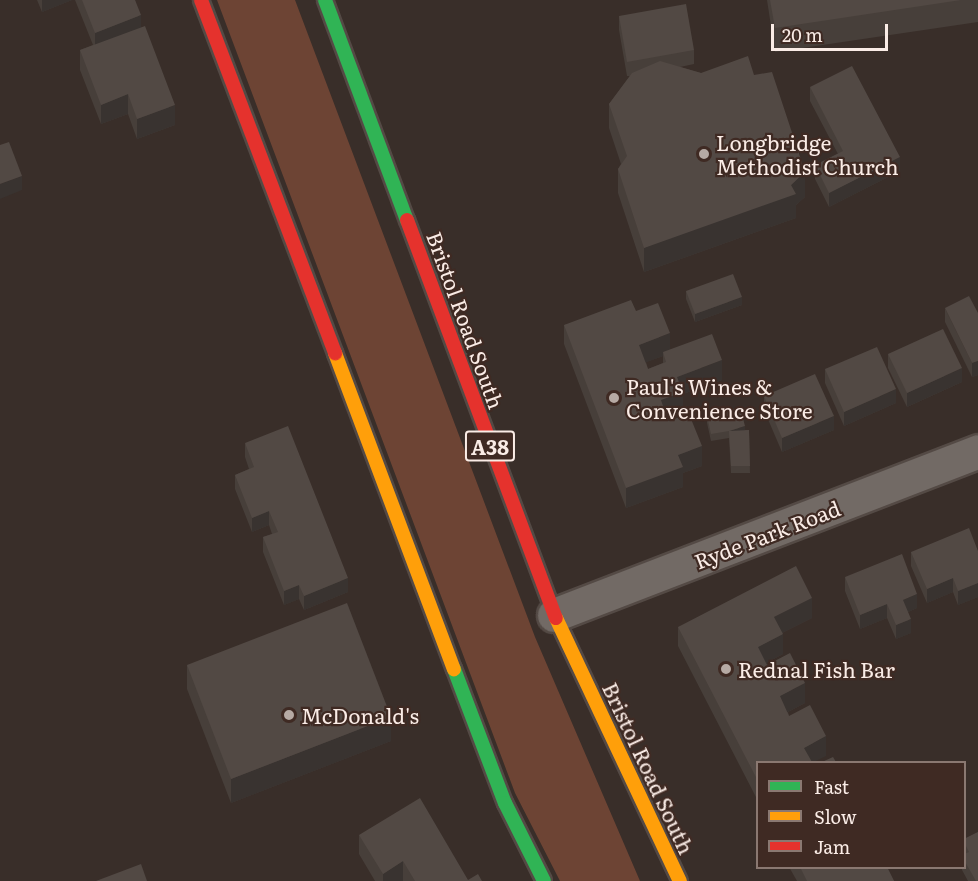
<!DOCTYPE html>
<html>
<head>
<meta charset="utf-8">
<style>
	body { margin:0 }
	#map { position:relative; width:978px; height:881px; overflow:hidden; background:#392e29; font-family:Literata,serif }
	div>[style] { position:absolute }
	.green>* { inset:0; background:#6d4434 }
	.roads { filter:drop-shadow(2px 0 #544a45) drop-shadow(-2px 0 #544a45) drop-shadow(0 2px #544a45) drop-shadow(0 -2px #544a45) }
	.street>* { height:33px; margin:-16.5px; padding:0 16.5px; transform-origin:16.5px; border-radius:16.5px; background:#726a65 }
	.fast>* { height:14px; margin:-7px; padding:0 7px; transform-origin:7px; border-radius:7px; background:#30b455 }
	.slow>* { height:14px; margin:-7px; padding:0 7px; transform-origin:7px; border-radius:7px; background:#ff9f0a }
	.jam>* { height:14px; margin:-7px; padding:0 7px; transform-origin:7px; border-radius:7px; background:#e5322d }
	.wall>* { inset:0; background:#473f3a }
	.shaded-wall>* { inset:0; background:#393330 }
	.building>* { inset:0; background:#524944 }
	.dots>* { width:16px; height:16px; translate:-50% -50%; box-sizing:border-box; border:3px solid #3f2a23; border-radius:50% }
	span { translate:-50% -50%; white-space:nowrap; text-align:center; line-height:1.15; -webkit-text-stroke:4.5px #3f2a23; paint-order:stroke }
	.shield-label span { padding:2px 4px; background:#3f2a23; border:2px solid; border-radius:4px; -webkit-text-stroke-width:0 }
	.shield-label { font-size:20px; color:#faece6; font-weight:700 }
	.poi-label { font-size:21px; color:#faece6 }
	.left { translate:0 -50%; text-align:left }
	.street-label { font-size:21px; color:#faece6 }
	.legend { position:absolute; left:756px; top:761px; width:210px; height:108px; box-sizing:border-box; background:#3f2a23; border:2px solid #8a7871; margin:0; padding:8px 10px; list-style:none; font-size:18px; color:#faece6 }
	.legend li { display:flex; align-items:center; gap:12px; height:30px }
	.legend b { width:30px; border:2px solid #8a7871 }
	.scale { position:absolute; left:771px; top:24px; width:117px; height:27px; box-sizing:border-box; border:3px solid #faece6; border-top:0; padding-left:8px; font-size:18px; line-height:21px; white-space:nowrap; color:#faece6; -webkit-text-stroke:4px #3f2a23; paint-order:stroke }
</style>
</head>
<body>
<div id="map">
	<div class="green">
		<i style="clip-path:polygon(217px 0,295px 0,535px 637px,640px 881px,560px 881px,515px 793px)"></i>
	</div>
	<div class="roads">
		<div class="street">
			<i style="left:554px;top:615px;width:455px;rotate:-21.1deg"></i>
		</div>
		<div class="fast">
			<i style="left:325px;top:0;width:235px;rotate:69.6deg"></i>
			<i style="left:454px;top:669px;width:143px;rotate:69.2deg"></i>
			<i style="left:505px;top:803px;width:87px;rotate:63.4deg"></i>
		</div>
		<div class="slow">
			<i style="left:335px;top:353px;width:338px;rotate:69.4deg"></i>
			<i style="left:556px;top:618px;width:291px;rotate:64.8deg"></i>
		</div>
		<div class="jam">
			<i style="left:201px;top:0;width:378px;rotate:69.2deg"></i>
			<i style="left:407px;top:220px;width:425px;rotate:69.5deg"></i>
		</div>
	</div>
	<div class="wall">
		<i style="clip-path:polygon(37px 0,72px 0,42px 12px)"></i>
		<i style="clip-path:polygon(75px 0,135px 0,141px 27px,175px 125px,137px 139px,128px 114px,101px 124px,80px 70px,80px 50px,93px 45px)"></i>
		<i style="clip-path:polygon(767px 0,978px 0,978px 22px,775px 52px)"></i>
		<i style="clip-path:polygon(619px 16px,694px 50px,694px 64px,680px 67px,701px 73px,754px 75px,805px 197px,796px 205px,796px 218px,644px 272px,618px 193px,618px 169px,621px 164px,609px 128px,609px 104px,630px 76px,627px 76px,619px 30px)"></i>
		<i style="clip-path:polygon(810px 87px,900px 171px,829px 207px,815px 179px,815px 165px,838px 154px,810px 101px)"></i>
		<i style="clip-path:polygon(686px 291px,742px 305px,695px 322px,686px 299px)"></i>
		<i style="clip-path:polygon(945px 308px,978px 375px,972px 377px,945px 322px)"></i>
		<i style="clip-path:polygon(evenodd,636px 311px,670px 350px,722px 380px,683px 394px,683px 412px,667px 418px,668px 421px,702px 466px,683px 473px,683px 487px,626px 508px,564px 344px,564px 325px,636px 311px,663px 356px,663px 363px,648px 369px,646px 362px,663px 356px)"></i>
		<i style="clip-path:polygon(888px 354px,962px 382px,907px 407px,888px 368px)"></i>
		<i style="clip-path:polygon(825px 369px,896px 403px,844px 426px,825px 383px)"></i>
		<i style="clip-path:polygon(764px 396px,834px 430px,782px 452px,764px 410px)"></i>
		<i style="clip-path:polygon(707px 416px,745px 430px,749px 430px,750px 473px,731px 473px,729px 438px,711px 441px,707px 423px)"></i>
		<i style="clip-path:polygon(245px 443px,348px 592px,304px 610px,299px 599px,284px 605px,263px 552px,263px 537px,272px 534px,269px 525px,252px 532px,235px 489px,235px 475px,249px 469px,245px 457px)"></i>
		<i style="clip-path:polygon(978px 551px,978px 597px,958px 605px,953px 592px,927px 603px,911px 566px,911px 552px)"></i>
		<i style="clip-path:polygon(845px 577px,917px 608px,908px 612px,911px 633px,896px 639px,887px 618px,860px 629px,845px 591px)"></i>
		<i style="clip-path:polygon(812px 618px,782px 633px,783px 654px,766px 663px,767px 665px,805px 703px,788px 712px,789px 716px,826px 756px,758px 762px,758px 801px,678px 646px,678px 627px)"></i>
		<i style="clip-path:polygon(187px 665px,391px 741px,231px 803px,187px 689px)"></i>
		<i style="clip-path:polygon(978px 832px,978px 881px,968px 881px,962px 870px,962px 867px,964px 867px,964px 839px)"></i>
		<i style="clip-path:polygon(359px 835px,468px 880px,482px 881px,375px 881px,359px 854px)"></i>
		<i style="clip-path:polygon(789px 867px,887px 867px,894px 881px,797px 881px)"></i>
	</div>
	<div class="shaded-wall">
		<i style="clip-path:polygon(42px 0,72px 0,42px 12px)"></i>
		<i style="clip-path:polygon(141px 15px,141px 35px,95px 52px,95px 33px)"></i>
		<i style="clip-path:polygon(128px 94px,128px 114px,101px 124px,101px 105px)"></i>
		<i style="clip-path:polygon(175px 105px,175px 125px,137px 139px,137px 119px)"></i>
		<i style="clip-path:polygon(900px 157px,900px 171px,829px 207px,829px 193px)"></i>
		<i style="clip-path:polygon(805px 172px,805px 197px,796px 205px,796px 218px,644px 272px,644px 248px,791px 185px)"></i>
		<i style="clip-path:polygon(22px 176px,22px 190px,0 199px,0 184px)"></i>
		<i style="clip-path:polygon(742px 297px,742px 305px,695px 322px,695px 314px)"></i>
		<i style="clip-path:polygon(670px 333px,670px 353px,663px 352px,663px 356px,639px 365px,639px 345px)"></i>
		<i style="clip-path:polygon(722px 360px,722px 380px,683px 394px,683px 412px,661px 420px,661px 400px,677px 377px)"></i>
		<i style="clip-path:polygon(978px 361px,978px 375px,972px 377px,972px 363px)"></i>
		<i style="clip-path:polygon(962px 368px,962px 382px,907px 407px,907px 393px)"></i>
		<i style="clip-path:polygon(896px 389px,896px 403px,844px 426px,844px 412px)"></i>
		<i style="clip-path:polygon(834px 416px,834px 430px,782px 452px,782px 438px)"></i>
		<i style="clip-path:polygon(745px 426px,745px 433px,729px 431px)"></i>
		<i style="clip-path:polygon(702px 446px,702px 466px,683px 473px,683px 487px,626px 508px,626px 488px,678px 455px)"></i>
		<i style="clip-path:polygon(269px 511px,269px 525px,252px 532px,252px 518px)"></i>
		<i style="clip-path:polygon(348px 578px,348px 592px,304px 610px,304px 596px)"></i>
		<i style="clip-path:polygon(953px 578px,953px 592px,927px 603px,927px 589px)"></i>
		<i style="clip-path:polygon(978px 583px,978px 597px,958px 605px,958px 591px)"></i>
		<i style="clip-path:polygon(299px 585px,299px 599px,284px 605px,284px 591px)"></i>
		<i style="clip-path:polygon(917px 594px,917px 608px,903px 614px,903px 600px)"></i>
		<i style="clip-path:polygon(812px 598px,812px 618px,774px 637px,774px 617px)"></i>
		<i style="clip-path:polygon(887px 604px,887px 618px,860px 629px,860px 615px)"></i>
		<i style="clip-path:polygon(911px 619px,911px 633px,896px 639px,896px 625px)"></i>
		<i style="clip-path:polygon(783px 634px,783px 654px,758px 667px,758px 647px)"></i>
		<i style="clip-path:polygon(805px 683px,805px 703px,780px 716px,780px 696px)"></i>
		<i style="clip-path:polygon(391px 717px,391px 741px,231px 803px,231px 779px)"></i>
		<i style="clip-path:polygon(826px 736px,826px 756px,814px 762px,804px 762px,804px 748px)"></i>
		<i style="clip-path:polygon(403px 861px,403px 881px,383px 881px,383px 874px)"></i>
	</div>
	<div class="building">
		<i style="clip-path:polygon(82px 0,135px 0,141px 15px,95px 33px)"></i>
		<i style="clip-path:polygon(770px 0,961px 0,775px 28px)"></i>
		<i style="clip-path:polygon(686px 4px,694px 50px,627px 62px,619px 16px)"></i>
		<i style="clip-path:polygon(145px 26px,175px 105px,137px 119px,128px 94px,101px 105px,80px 50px)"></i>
		<i style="clip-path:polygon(748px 56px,754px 75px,772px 72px,805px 172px,791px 185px,796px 194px,644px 248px,618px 169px,627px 156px,609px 104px,632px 73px,660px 61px,701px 73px)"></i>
		<i style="clip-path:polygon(852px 66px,900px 157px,829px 193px,815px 165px,843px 151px,810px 87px)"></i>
		<i style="clip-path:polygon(9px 142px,22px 176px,0 184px,0 145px)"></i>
		<i style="clip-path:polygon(733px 274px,742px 297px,695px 314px,686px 291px)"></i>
		<i style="clip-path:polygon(969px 296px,978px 313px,978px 361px,972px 363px,945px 308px)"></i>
		<i style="clip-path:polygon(631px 300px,636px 311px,658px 303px,670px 333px,639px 345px,648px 369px,666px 362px,663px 352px,712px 334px,722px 360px,677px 377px,683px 392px,661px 400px,668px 421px,689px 414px,702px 446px,678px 455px,683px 467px,626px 488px,564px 325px)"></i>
		<i style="clip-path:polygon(943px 329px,962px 368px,907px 393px,888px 354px)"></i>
		<i style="clip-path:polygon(877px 347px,896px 389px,844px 412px,825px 369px)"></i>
		<i style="clip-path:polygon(815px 374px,834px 416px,782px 438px,764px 396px)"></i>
		<i style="clip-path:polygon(740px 407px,745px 426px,729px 431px,749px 430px,750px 466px,731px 466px,729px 431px,711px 434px,707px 416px)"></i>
		<i style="clip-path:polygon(288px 426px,348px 578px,304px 596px,299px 585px,284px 591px,263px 537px,278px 532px,269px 511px,252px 518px,235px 475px,254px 467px,245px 443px)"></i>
		<i style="clip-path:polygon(969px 528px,978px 551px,978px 583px,958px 591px,953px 578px,927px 589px,911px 552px)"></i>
		<i style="clip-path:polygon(902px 554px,917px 594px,903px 600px,911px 619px,896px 625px,887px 604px,860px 615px,845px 577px)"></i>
		<i style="clip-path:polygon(796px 566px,812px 598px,774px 617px,783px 634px,758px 647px,767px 665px,790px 653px,805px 683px,780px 696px,789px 716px,810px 705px,826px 736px,804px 748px,812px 762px,758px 762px,758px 781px,678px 627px)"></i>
		<i style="clip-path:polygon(347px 603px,391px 717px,231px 779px,187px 665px)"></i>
		<i style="clip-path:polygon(833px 757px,836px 762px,822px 762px)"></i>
		<i style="clip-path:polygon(420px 798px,468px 880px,478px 874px,482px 881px,415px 881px,403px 861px,383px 874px,359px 835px)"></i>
		<i style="clip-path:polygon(978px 832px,978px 881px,976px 881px,964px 860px,964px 854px,969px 852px,964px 842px,964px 839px)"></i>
		<i style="clip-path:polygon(141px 864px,147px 881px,96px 881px)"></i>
		<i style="clip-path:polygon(800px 867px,887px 867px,894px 881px,807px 881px)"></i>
	</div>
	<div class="dots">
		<i style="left:704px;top:154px;background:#b6aaa4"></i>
		<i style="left:614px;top:398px;background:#b6aaa4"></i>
		<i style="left:726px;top:669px;background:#b6aaa4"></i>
		<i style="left:289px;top:715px;background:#b6aaa4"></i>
	</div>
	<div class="shield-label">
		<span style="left:490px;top:446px">A38</span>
	</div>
	<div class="poi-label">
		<span class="left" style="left:716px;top:154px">Longbridge<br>Methodist Church</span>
		<span class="left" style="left:626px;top:398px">Paul's Wines &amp;<br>Convenience Store</span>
		<span class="left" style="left:738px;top:669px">Rednal Fish Bar</span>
		<span class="left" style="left:301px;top:715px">McDonald's</span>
	</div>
	<div class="street-label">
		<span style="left:466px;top:320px;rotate:70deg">Bristol Road South</span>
		<span style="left:767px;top:534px;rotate:-21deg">Ryde Park Road</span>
		<span style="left:649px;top:768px;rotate:65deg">Bristol Road South</span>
	</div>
	<ul class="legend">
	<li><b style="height:8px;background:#30b455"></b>Fast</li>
	<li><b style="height:8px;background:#ff9f0a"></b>Slow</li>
	<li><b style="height:8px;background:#e5322d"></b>Jam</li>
	</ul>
	<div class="scale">20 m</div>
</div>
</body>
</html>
